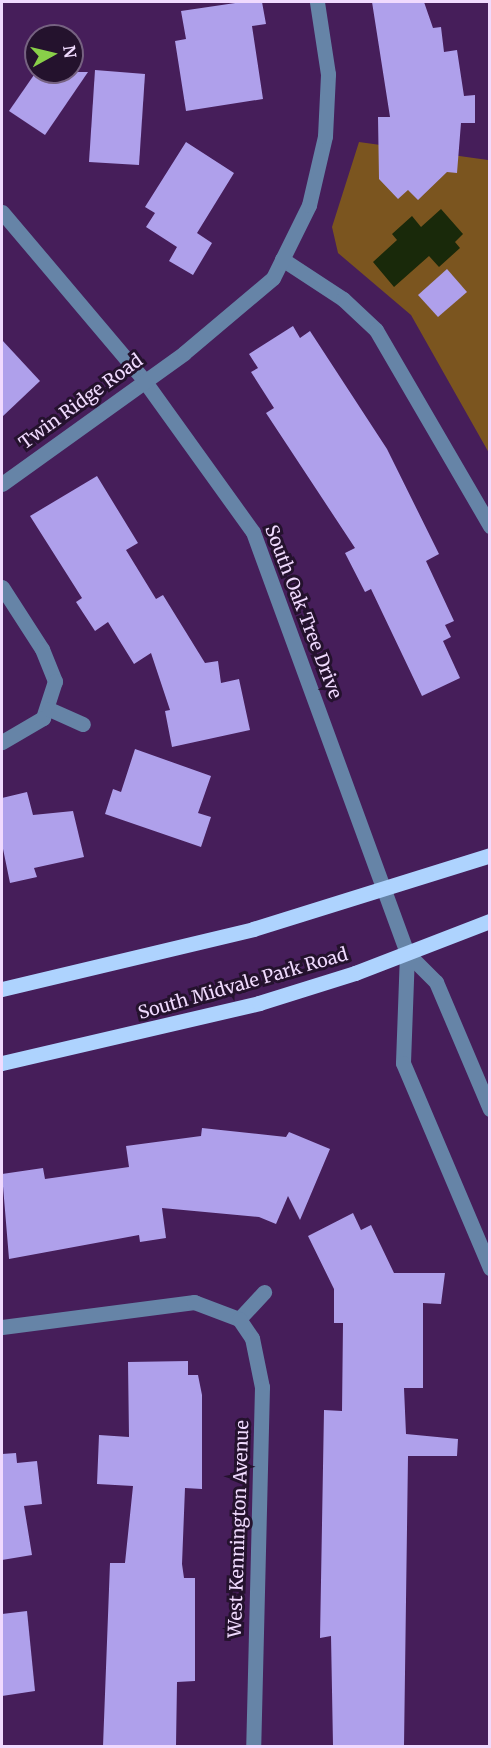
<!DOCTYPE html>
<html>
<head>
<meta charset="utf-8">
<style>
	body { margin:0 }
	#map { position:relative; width:491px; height:1748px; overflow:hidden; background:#461e5a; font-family:Merriweather,serif }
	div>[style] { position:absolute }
	.green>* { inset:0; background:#7b551f }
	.water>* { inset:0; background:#19290a }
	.building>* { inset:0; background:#afa0eb }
	.minor>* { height:15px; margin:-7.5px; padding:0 7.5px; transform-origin:7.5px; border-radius:7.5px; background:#6684a7 }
	.major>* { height:15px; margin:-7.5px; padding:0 7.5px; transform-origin:7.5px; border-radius:7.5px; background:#aed3fe }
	span { translate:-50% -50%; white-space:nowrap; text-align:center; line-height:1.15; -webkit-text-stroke:6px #24122d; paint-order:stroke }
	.street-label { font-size:18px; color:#f0dafe }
	.frame { position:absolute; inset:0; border:3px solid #f0dafe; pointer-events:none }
	.north { position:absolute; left:24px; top:24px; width:60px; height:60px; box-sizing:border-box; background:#24122d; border:2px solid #766281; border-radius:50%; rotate:82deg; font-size:16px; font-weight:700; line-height:24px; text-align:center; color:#f0dafe }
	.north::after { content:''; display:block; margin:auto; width:21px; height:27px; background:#89cf49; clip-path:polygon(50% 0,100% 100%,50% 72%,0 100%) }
</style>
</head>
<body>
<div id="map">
	<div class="green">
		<i style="clip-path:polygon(489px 91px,489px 453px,411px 315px,338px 253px,332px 227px,359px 142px,488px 160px)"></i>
	</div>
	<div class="water">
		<i style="clip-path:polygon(441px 209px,463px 234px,455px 242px,460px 248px,439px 267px,429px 256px,394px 287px,373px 262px,397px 240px,392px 234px,412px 216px,421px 227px)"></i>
	</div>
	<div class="building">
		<i style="clip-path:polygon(242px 2px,262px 2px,266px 24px,252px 26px,263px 99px,186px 111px,175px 41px,186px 39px,181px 11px)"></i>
		<i style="clip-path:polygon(372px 2px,424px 2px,433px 28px,441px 27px,444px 52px,457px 50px,464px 96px,475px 95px,475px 123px,461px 123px,457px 173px,447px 172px,418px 200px,408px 190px,398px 199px,379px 179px,378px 117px,390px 117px)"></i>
		<i style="clip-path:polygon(95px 70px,145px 74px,139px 165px,89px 162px)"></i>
		<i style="clip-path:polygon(36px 72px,88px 72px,45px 135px,9px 111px)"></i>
		<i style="clip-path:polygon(186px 142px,234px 173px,197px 233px,212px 243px,193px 275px,169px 261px,177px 247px,146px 227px,155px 213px,145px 207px)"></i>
		<i style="clip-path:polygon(447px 269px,467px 292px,438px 317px,418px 295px)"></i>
		<i style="clip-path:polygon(293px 326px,300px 338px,310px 331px,387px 449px,439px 554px,426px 561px,454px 621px,445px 625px,451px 637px,443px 641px,460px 678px,422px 696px,371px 589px,365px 592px,345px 553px,355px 548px,266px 413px,274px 408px,251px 372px,258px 368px,249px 354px)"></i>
		<i style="clip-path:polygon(2px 340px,40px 381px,2px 417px)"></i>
		<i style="clip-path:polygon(97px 476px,138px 543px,126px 550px,156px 599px,163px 595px,205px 663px,218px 661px,221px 683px,239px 679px,250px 730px,172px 747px,165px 711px,170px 710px,151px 653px,134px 664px,108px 622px,95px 631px,76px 602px,82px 598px,30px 516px)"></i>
		<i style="clip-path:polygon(135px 749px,211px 776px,198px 813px,211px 817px,201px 847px,105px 814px,113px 789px,121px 792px)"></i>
		<i style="clip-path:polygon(27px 792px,33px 815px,73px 811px,84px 857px,34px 868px,37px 877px,10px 883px,2px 844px,2px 798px)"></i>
		<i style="clip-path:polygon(202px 1128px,286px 1137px,289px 1132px,330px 1149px,300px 1220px,288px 1196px,276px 1224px,259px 1217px,162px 1208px,166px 1238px,140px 1242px,139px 1235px,9px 1259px,2px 1174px,43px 1168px,45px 1179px,129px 1167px,126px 1146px,201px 1136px)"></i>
		<i style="clip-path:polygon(353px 1213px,361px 1230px,371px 1225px,394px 1273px,445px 1273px,441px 1304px,423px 1303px,423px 1388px,404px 1388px,406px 1434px,458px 1439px,457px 1456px,408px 1456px,404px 1746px,333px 1746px,331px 1636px,320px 1638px,324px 1410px,342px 1411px,343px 1323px,334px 1323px,334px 1289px,308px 1236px)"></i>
		<i style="clip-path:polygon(188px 1361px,188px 1375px,198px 1375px,202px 1395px,202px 1489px,185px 1488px,182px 1564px,184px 1578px,195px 1578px,195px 1681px,177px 1682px,176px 1746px,103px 1746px,110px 1563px,125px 1563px,133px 1486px,97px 1484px,99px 1435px,129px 1437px,128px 1362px)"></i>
		<i style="clip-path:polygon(16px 1453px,17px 1463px,37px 1461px,42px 1504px,24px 1506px,32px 1555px,2px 1560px,2px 1454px)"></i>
		<i style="clip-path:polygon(27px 1611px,35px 1691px,2px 1696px,2px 1614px)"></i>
	</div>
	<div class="minor">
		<i style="left:2px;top:212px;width:219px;rotate:49.8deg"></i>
		<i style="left:143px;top:379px;width:188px;rotate:54.3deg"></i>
		<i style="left:253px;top:532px;width:448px;rotate:69.9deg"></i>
		<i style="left:407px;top:953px;width:110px;rotate:92.1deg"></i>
		<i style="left:403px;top:1063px;width:223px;rotate:67deg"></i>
		<i style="left:282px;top:259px;width:73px;rotate:33.3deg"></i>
		<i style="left:343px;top:299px;width:45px;rotate:43.2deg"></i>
		<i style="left:376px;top:330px;width:227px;rotate:59.8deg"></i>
		<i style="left:2px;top:484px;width:224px;rotate:-35.7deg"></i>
		<i style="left:184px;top:353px;width:116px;rotate:-40.1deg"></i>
		<i style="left:273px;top:278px;width:81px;rotate:-63.7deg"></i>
		<i style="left:309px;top:205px;width:71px;rotate:-76.9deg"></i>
		<i style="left:325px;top:136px;width:62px;rotate:-87.2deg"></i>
		<i style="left:328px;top:74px;width:73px;rotate:-98.7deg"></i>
		<i style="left:2px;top:587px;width:74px;rotate:57.2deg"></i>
		<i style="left:42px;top:649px;width:35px;rotate:68deg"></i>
		<i style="left:55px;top:681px;width:39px;rotate:108deg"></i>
		<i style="left:43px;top:718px;width:48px;rotate:149.7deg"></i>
		<i style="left:49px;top:709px;width:37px;rotate:24deg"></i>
		<i style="left:407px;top:953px;width:41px;rotate:45deg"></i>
		<i style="left:436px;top:982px;width:138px;rotate:67deg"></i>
		<i style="left:239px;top:1319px;width:37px;rotate:-47deg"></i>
		<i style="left:2px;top:1327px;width:194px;rotate:-7.4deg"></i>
		<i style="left:194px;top:1302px;width:48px;rotate:20.7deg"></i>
		<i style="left:239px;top:1319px;width:23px;rotate:56deg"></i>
		<i style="left:252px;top:1338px;width:50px;rotate:78.5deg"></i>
		<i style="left:262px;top:1387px;width:359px;rotate:91.4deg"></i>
	</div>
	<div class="major">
		<i style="left:2px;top:989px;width:258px;rotate:-13.4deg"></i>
		<i style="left:253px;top:929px;width:248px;rotate:-17.3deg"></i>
		<i style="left:2px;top:1063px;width:264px;rotate:-13.1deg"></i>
		<i style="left:259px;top:1003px;width:101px;rotate:-17.4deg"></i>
		<i style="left:355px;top:973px;width:145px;rotate:-21.1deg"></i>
	</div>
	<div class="street-label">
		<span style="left:81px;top:402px;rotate:-36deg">Twin Ridge Road</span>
		<span style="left:303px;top:612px;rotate:69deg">South Oak Tree Drive</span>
		<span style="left:243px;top:984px;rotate:-16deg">South Midvale Park Road</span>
		<span style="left:239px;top:1529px;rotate:-88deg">West Kennington Avenue</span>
	</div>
	<div class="frame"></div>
	<div class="north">N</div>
</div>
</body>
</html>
